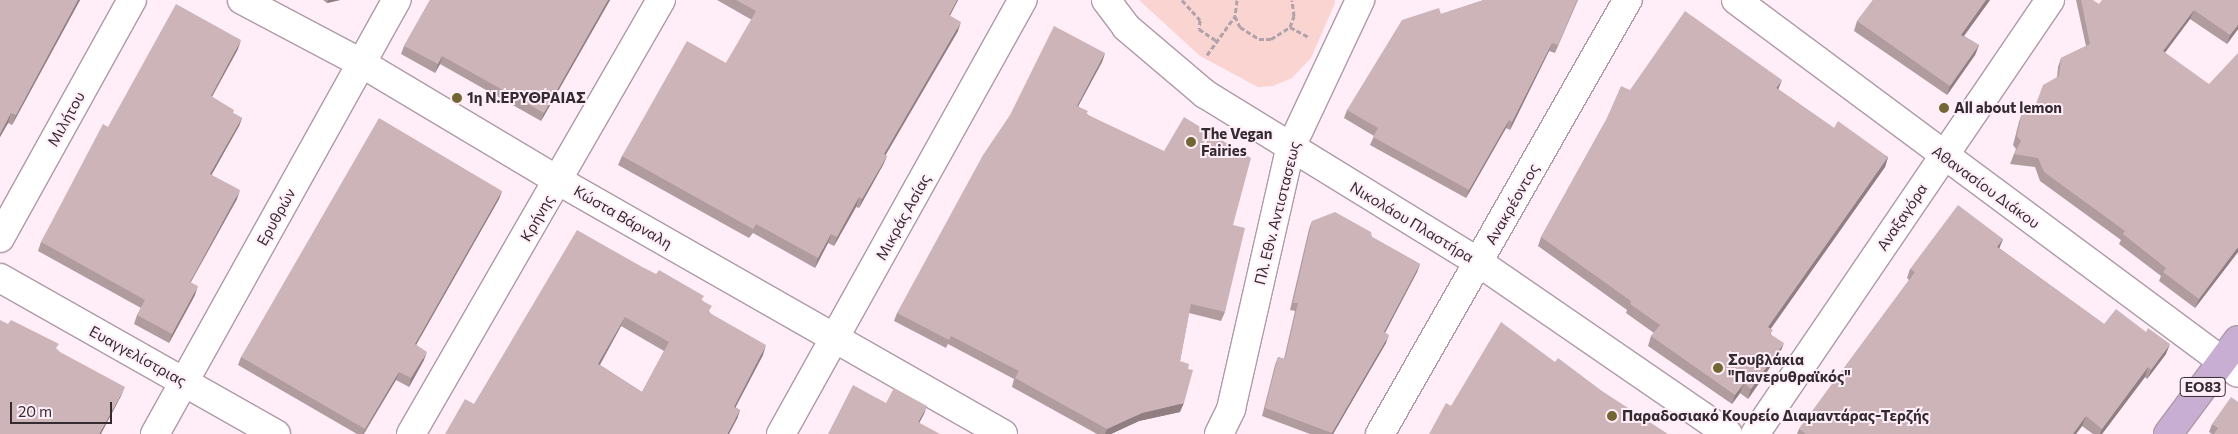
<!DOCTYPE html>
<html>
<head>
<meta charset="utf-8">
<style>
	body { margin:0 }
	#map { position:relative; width:2238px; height:434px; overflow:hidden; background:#ffedf8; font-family:Commissioner,sans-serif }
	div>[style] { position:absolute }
	.green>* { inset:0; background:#fad4d0 }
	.path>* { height:3px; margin-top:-1.5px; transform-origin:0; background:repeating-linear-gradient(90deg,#b0a1aa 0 5px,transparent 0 7.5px) }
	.roads { filter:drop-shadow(1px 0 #af9aa7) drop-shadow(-1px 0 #af9aa7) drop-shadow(0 1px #af9aa7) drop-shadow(0 -1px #af9aa7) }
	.street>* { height:28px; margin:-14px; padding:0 14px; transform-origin:14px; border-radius:14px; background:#fff }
	.primary>* { height:28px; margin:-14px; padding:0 14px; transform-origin:14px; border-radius:14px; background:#c8aed3 }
	.wall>* { inset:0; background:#b09b9f }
	.shaded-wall>* { inset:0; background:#907e82 }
	.building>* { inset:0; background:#cdb4b9 }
	.dots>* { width:14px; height:14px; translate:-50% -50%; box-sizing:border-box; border:2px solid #ffedf8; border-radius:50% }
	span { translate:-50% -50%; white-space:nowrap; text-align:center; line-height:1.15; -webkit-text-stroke:4px #ffedf8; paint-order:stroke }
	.shield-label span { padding:1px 4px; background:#ffedf8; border:1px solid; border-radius:4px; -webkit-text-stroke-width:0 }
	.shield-label { font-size:14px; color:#342b31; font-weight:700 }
	.poi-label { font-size:15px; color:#342b31; font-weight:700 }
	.left { translate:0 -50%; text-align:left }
	.street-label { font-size:15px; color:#342b31 }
	.scale { position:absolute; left:10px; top:402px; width:102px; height:22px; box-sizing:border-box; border:2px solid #342b31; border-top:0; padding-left:6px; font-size:15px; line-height:18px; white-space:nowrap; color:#342b31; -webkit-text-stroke:4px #ffedf8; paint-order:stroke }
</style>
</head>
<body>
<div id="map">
	<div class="green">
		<i style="clip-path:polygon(1139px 0,1335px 0,1335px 3px,1311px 58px,1292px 78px,1273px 86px,1258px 87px,1200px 56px)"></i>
	</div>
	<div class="path">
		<i style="left:1182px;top:0;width:27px;rotate:48deg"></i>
		<i style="left:1200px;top:20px;width:9px;rotate:96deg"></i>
		<i style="left:1199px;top:29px;width:22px;rotate:34deg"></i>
		<i style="left:1237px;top:0;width:16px;rotate:97deg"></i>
		<i style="left:1235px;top:16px;width:12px;rotate:66deg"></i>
		<i style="left:1240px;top:27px;width:22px;rotate:32deg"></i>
		<i style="left:1259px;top:39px;width:12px"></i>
		<i style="left:1271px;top:39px;width:22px;rotate:-32deg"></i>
		<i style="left:1290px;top:27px;width:12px;rotate:-70deg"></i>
		<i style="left:1294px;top:16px;width:16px;rotate:-97deg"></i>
		<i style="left:1290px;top:27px;width:21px;rotate:28deg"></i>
		<i style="left:1207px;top:55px;width:48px;rotate:-54.3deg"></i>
	</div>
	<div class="roads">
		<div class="street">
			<i style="left:242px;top:0;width:135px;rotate:27.9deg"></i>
			<i style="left:361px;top:63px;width:230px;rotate:30.8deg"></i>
			<i style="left:559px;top:181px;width:511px;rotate:29.68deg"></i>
			<i style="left:1106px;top:0;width:34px;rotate:53deg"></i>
			<i style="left:1126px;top:27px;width:104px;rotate:40.3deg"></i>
			<i style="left:1205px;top:94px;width:321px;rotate:31.6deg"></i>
			<i style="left:1478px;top:262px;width:303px;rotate:34.5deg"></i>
			<i style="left:1736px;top:0;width:625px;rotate:36.61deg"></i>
			<i style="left:0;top:238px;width:272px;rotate:-61deg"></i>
			<i style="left:0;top:278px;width:317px;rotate:29.5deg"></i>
			<i style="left:155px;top:434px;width:497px;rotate:-60.9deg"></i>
			<i style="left:411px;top:434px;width:501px;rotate:-60.06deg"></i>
			<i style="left:781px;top:434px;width:497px;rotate:-60.9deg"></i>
			<i style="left:1219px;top:434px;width:28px;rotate:-64deg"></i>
			<i style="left:1231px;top:409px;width:267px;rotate:-77.2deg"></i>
			<i style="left:1290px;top:149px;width:165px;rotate:-64.8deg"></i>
			<i style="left:1380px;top:434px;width:500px;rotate:-60.3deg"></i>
			<i style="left:1755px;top:434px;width:525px;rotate:-55.8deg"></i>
		</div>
		<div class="primary">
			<i style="left:2168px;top:434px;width:117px;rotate:-53.3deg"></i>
		</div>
	</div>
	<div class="wall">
		<i style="clip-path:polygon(0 0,80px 0,12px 125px,8px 123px,0 137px)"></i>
		<i style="clip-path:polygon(323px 0,340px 0,327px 3px)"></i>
		<i style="clip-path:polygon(430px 0,610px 0,541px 121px,440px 64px,435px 73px,401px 54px,404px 46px)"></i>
		<i style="clip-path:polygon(717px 0,958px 0,950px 16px,958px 31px,885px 155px,887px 156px,883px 165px,859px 208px,856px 207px,834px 246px,828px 243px,815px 268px,753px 233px,749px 238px,618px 165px,622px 156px,726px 63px,752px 20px)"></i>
		<i style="clip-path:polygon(1484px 0,1578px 0,1555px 53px,1549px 51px,1510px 130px,1506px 128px,1466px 198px,1370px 145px,1374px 136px,1344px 118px,1347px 110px,1441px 14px)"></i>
		<i style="clip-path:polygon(1873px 0,1990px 0,1964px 36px,1979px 45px,1975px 55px,1947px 95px,1854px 31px,1857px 21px)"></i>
		<i style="clip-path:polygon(2076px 0,2081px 0,2099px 4px,2238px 0,2238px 29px,2227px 44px,2190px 19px,2165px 53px,2238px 252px,2195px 308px,2159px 281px,2161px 276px,2119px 244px,2121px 240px,2040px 181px,2035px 167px,2010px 164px,2016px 149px,2013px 145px,2019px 122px,2022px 113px,2034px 109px,2057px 77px,2058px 67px,2061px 58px,2086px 46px)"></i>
		<i style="clip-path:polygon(238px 49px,212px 97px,233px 113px,242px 118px,239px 126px,211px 175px,237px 199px,191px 282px,195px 295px,169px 343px,134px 324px,137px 315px,141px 308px,38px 251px,41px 242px,108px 127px)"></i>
		<i style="clip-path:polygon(1105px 53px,1102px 62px,1078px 106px,1087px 114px,1233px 225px,1225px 312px,1221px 321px,1189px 313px,1180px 361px,1180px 412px,1139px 421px,1111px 434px,1097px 434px,1012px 387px,1014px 379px,948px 344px,946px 348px,894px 321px,897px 313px)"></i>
		<i style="clip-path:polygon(1778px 89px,1834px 128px,1888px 157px,1885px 167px,1770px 329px,1771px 334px,1780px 353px,1748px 399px,1740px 393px,1732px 404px,1648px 346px,1651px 336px,1654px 333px,1626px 313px,1627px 310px,1538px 246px,1541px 237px,1606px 120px,1630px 90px)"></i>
		<i style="clip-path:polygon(502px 191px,499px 199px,416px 345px,424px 360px,409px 387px,396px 380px,364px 434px,357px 434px,238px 365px,241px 357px)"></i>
		<i style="clip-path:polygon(1312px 221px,1372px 237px,1420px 264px,1417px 272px,1385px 333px,1386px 343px,1333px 434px,1310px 434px,1262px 416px,1275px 365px,1278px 357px,1284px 359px,1295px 311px,1290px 310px,1309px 229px)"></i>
		<i style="clip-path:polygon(2003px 239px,1999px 248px,2104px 324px,2166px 354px,2147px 379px,2145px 377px,2102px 434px,2093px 434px,2082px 426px,2076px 434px,1797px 434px,1799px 429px,1909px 280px,1907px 278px,1910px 269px)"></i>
		<i style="clip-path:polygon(evenodd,644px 268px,702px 300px,710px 313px,763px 355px,735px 407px,740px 410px,737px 419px,474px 404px,644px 268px,621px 326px,664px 351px,642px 392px,600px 365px,621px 326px)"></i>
		<i style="clip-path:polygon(2212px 424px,2238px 434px,2212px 434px,2209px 432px)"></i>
	</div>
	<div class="shaded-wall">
		<i style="clip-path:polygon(78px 0,80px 0,12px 125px,16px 115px)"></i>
		<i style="clip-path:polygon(328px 0,340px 0,327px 3px)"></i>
		<i style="clip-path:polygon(608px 0,610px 0,541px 121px,544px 113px)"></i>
		<i style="clip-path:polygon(957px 0,958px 0,945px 24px,949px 15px)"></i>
		<i style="clip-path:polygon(1986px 0,1990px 0,1958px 44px,1961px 35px)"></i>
		<i style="clip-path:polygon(2194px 10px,2190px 19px,2159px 60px,2163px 51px)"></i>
		<i style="clip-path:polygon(961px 22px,958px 31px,881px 163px,884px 154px)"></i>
		<i style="clip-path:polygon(2238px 25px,2238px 29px,2227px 44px,2230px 35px)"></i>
		<i style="clip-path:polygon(241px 40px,238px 49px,207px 105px,211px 96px)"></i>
		<i style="clip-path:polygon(1552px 43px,1549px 51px,1510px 130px,1512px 122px)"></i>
		<i style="clip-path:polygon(1979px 45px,1975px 55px,1947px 95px,1950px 86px)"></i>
		<i style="clip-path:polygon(1105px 53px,1102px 62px,1074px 114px,1077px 106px)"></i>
		<i style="clip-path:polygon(442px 56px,440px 64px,435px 73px,438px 64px)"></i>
		<i style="clip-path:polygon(1782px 80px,1778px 90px,1776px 88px)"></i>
		<i style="clip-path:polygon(11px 113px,8px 123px,0 137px,0 134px)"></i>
		<i style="clip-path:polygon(242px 118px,239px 126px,207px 183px,210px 174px)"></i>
		<i style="clip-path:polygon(1509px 120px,1506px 128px,1466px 198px,1469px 190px)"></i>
		<i style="clip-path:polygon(887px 156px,883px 165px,859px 208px,862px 199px)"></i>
		<i style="clip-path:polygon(1888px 157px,1885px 167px,1765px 337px,1768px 327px)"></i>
		<i style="clip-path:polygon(240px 190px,237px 199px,186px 290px,190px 282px)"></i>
		<i style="clip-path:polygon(502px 191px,499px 199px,412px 352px,415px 344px)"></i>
		<i style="clip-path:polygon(859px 197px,856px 207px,834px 246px,837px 237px)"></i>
		<i style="clip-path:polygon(831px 234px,828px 243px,815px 268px,818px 258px)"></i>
		<i style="clip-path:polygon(2003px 239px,1999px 249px,1997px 247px)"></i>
		<i style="clip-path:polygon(2238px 247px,2238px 252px,2195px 308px,2199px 299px)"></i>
		<i style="clip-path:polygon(1420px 264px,1417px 272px,1381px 340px,1384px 332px)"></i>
		<i style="clip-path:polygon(198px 286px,195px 295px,169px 343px,172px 334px)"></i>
		<i style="clip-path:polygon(625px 317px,621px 326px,595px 373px,598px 364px)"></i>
		<i style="clip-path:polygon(1389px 335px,1386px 343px,1333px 434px,1331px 434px)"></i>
		<i style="clip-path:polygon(1784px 343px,1780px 353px,1748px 399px,1751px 389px)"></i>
		<i style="clip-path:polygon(2170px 344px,2166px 354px,2147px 379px,2151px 370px)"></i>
		<i style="clip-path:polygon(766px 345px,763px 355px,731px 416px,734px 407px)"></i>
		<i style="clip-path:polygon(427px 352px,424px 360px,409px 387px,411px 378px)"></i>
		<i style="clip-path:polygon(2148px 367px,2145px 377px,2102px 434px,2100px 434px,2102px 429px)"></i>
		<i style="clip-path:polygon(399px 372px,396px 380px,363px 434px,365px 429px)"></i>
		<i style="clip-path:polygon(1744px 383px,1740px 393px,1732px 404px,1735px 395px)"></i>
		<i style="clip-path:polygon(125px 387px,121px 396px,101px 434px,99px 434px)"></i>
		<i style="clip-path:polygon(1184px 403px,1180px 412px,1139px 421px,1111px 434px,1105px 434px,1107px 429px,1142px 413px)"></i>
		<i style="clip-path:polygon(927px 406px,924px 414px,915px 431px,918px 422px)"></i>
		<i style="clip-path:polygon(740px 410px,737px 419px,729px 434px,727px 434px)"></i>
		<i style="clip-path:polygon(2086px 416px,2082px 426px,2076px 434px,2073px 434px)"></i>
	</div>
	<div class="building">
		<i style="clip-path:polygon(0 0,78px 0,16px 115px,11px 113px,0 134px)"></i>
		<i style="clip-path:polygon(430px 0,608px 0,544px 113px,442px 56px,438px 64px,404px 46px)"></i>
		<i style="clip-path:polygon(736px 0,957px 0,949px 15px,961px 22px,884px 154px,887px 156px,862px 199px,859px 197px,837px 237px,831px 234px,818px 258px,756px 224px,753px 229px,622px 156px,687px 41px,726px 63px,756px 11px)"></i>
		<i style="clip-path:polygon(1484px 0,1577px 0,1558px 45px,1552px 43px,1512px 122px,1509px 120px,1469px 190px,1373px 137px,1378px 128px,1347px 110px,1402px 20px,1439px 8px,1441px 14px)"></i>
		<i style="clip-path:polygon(1873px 0,1986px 0,1961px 35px,1979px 45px,1950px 86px,1857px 21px)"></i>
		<i style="clip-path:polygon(2081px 0,2093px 0,2099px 4px,2102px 0,2238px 0,2238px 25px,2230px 35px,2194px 10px,2163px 51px,2209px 84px,2238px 53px,2238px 247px,2199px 299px,2163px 272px,2166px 268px,2123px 234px,2125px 231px,2044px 172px,2038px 158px,2014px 154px,2021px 141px,2017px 136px,2022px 113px,2034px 109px,2043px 85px,2059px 76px,2061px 58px,2090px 44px)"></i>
		<i style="clip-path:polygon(176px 4px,241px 40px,211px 96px,234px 110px,233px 113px,242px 118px,210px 174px,240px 190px,190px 282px,198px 286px,172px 334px,137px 315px,145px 300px,41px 242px,103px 124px,108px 127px)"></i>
		<i style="clip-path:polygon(1685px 11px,1782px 80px,1776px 88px,1834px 128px,1838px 121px,1888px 157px,1768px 327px,1773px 330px,1770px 334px,1784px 343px,1751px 389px,1744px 383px,1735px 395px,1651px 336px,1660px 325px,1630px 304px,1631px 301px,1541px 237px,1606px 120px,1621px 86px,1630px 90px)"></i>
		<i style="clip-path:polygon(1054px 26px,1105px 53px,1077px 106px,1088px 111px,1086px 114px,1164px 151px,1184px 117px,1251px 158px,1233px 225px,1245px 228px,1225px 312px,1191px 304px,1180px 361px,1189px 364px,1188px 369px,1193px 370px,1184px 403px,1142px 413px,1107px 429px,1015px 378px,1019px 371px,951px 336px,949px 340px,897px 313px,983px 155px,1010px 115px)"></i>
		<i style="clip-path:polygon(379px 118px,502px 191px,415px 344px,427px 352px,411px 378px,399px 372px,365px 429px,241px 357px)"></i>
		<i style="clip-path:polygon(1958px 205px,2003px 239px,1997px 247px,2104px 324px,2116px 309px,2146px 332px,2148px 328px,2170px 344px,2151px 370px,2148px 367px,2102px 429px,2086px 416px,2073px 434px,1806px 434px,1799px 429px,1915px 272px,1910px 269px)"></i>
		<i style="clip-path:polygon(1335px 212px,1371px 232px,1372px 237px,1420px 264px,1384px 332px,1389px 335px,1332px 433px,1265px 408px,1278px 357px,1285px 359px,1298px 303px,1293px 303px,1312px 221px)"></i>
		<i style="clip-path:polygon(evenodd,577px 230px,644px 268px,656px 274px,659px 270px,704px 296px,701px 300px,712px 306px,708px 312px,766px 345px,734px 407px,740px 410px,727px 434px,445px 434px,465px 399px,474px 404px,577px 230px,625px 317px,669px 342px,642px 392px,598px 364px,625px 317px)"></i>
		<i style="clip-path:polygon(0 320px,8px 324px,11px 320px,59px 344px,56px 348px,60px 352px,125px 387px,99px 434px,0 434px)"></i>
		<i style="clip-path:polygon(1501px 322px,1555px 362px,1558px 358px,1602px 391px,1668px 434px,1429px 434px,1446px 403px,1451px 406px)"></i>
		<i style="clip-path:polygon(853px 385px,886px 403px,894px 388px,927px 406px,918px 422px,940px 434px,828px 434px)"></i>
		<i style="clip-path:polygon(2231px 397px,2238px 402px,2238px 434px,2214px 434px,2218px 428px,2212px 424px)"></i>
	</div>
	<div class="dots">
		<i style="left:457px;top:98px;background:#726633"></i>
		<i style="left:1944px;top:108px;background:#726633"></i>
		<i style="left:1191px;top:142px;background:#726633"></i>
		<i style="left:1718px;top:368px;background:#726633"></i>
		<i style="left:1612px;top:416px;background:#726633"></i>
	</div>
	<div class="shield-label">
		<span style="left:2203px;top:387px">ΕΟ83</span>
	</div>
	<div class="poi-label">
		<span class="left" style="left:467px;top:98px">1η Ν.ΕΡΥΘΡΑΙΑΣ</span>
		<span class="left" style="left:1954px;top:108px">All about lemon</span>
		<span class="left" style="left:1201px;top:142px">The Vegan<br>Fairies</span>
		<span class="left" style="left:1728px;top:368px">Σουβλάκια<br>"Πανερυθραϊκός"</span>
		<span class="left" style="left:1622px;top:416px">Παραδοσιακό Κουρείο Διαμαντάρας-Τερζής</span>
	</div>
	<div class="street-label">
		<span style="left:66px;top:119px;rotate:-61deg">Μιλήτου</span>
		<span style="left:1986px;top:187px;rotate:36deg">Αθανασίου Διάκου</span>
		<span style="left:1512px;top:204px;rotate:-60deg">Ανακρέοντος</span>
		<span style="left:1277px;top:213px;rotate:-76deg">Πλ. Εθν. Αντιστασεως</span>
		<span style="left:276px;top:217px;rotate:-61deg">Ερυθρών</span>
		<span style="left:623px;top:217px;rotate:30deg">Κώστα Βάρναλη</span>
		<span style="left:903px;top:217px;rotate:-61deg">Μικράς Ασίας</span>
		<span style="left:1902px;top:217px;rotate:-56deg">Αναξαγόρα</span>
		<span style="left:537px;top:218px;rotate:-60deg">Κρήνης</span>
		<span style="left:1412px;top:222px;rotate:31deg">Νικολάου Πλαστήρα</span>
		<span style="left:138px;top:356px;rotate:29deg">Ευαγγελίστριας</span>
	</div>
	<div class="scale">20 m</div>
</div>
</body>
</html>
